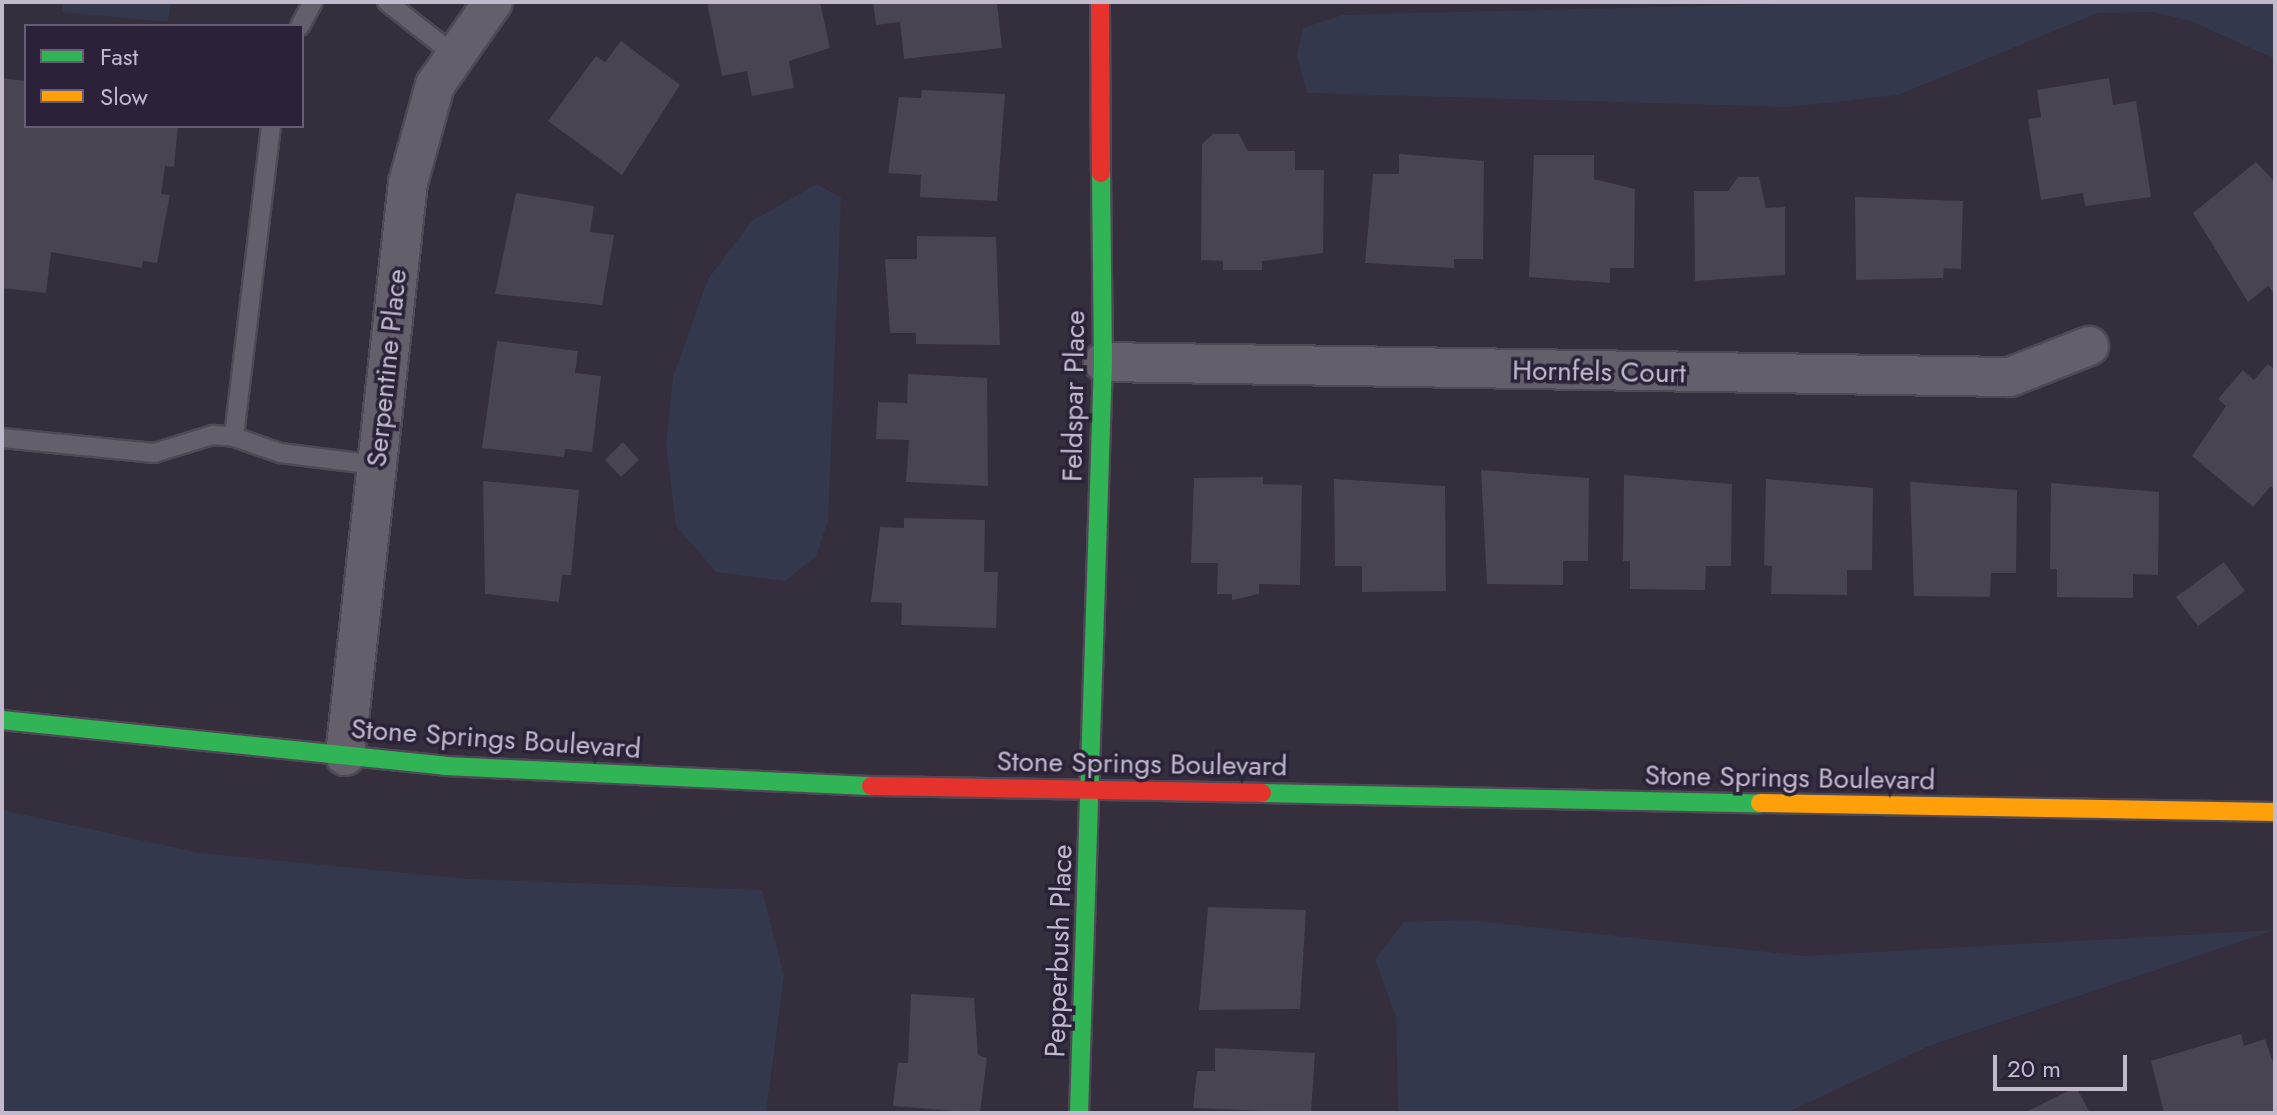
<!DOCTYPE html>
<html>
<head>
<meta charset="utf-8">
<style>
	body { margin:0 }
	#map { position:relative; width:2277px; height:1115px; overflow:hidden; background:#342e3d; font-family:Jost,sans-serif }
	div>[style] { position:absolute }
	.green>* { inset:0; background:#33384d }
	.building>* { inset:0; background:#494451 }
	.roads { filter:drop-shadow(2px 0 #4e4954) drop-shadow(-2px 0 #4e4954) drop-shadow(0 2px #4e4954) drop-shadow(0 -2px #4e4954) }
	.lane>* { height:18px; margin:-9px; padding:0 9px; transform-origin:9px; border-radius:9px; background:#645f6a }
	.street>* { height:38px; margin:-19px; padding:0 19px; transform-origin:19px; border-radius:19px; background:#645f6a }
	.fast>* { height:18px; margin:-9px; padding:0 9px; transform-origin:9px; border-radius:9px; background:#30b455 }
	.slow>* { height:18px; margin:-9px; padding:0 9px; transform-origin:9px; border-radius:9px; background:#ff9f0a }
	.jam>* { height:18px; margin:-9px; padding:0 9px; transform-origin:9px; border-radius:9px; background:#e5322d }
	span { translate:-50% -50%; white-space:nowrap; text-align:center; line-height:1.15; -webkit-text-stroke:7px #2b2138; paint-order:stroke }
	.street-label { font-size:28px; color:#c2bacc }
	.frame { position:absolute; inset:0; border:4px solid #c2bacc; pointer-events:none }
	.legend { position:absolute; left:24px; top:24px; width:280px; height:104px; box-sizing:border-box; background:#2b2138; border:2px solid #675e73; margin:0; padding:10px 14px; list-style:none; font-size:24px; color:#c2bacc }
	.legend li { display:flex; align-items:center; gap:16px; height:40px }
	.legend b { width:40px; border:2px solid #675e73 }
	.scale { position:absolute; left:1993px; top:1055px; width:134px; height:36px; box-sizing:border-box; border:4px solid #c2bacc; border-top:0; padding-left:10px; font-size:24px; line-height:28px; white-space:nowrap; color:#c2bacc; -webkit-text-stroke:6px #2b2138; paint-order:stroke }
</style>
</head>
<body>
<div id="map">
	<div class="green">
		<i style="clip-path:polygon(63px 2px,171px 2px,168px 22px,62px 12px)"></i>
		<i style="clip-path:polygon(1854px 2px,2275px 2px,2275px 59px,2191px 21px,2153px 12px,2098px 13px,1898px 95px,1788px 107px,1307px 93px,1297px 55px,1303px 28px,1342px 15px)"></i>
		<i style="clip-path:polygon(817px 184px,841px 198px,828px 521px,816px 556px,785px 581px,716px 572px,676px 526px,666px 444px,673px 377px,708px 279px,752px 221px)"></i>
		<i style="clip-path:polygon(2px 810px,200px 853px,468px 879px,762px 890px,784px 976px,766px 1113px,2px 1113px)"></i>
		<i style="clip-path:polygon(1466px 920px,1805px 956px,2275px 930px,1929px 1046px,1786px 1113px,1398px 1113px,1396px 1017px,1375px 959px,1404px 922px)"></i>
	</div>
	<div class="building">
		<i style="clip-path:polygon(707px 2px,820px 2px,830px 48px,789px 61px,794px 88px,752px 96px,747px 71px,722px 76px)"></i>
		<i style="clip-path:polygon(873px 2px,997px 2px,1002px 48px,904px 59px,900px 22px,876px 25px)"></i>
		<i style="clip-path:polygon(621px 41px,680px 85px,622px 175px,548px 121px,596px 56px,605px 62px)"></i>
		<i style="clip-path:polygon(2px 78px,26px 81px,26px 126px,178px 126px,174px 167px,165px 166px,161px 194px,170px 195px,157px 263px,143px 261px,142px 268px,51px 252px,46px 293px,2px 288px)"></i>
		<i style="clip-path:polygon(2109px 78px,2113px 105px,2136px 101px,2151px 197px,2085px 206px,2083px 193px,2041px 200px,2028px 119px,2041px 117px,2037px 90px)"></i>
		<i style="clip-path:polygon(922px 90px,1005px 94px,997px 201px,920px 197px,921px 175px,888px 173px,899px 97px,921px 98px)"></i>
		<i style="clip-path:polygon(1213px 134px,1239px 134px,1248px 151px,1295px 151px,1295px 170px,1324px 170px,1323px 253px,1262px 261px,1262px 270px,1223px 270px,1223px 261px,1201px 260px,1202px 144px)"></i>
		<i style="clip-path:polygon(1399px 154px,1484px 161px,1483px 259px,1454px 259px,1454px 268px,1365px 263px,1373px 174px,1399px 174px)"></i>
		<i style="clip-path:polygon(1534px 155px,1594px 155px,1594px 179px,1635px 189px,1634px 268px,1610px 268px,1610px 283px,1529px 277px)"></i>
		<i style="clip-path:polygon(2256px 162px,2275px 182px,2275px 294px,2268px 286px,2248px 302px,2193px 213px)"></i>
		<i style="clip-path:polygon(1738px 177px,1759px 177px,1766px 208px,1785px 207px,1785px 275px,1695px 281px,1694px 191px,1728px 191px)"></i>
		<i style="clip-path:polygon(516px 193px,594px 206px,590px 232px,614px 235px,602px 305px,495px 294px)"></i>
		<i style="clip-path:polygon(1855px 197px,1963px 201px,1961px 269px,1944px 268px,1943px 278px,1856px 280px)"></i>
		<i style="clip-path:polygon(917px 236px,996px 237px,1000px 345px,916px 344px,916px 333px,890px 333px,885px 259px,917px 259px)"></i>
		<i style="clip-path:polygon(497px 341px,578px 351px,575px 373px,601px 376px,592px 452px,565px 449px,564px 457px,482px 448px)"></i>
		<i style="clip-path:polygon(2268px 364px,2275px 370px,2275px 490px,2271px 486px,2253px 507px,2192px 456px,2226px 406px,2218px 399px,2243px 370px,2254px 380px)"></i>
		<i style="clip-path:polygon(908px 374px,987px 378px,988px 486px,906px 482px,909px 440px,876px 439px,878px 402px,907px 403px)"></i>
		<i style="clip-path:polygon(623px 442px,639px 460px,621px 477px,605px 460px)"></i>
		<i style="clip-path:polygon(1481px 470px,1589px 478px,1588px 561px,1563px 561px,1563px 585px,1487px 584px)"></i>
		<i style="clip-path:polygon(1624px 475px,1732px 484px,1731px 566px,1706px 566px,1705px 590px,1630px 589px,1630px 561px,1623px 561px)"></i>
		<i style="clip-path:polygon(1263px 477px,1263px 484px,1302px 485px,1300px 585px,1259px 584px,1259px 594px,1232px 600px,1232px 594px,1217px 594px,1218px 563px,1191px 563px,1194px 478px)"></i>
		<i style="clip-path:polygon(1334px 479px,1445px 486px,1446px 591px,1362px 592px,1362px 566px,1335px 566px)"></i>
		<i style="clip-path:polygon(1766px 479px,1873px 488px,1872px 570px,1847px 570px,1847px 595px,1771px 594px,1772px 566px,1764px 565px)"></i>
		<i style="clip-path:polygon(483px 481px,579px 490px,571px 575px,562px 575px,559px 602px,485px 594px)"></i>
		<i style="clip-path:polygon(1910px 482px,2017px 490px,2016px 573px,1991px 573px,1990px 597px,1914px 596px)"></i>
		<i style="clip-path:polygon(2051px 483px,2159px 492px,2158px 575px,2133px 574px,2133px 598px,2057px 597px,2057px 569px,2050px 569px)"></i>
		<i style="clip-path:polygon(904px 518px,985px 520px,984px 572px,998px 572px,996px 628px,901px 625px,902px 603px,871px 602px,880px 527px,904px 528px)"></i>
		<i style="clip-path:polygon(2224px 562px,2245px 591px,2198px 626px,2176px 597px)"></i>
		<i style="clip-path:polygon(1208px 907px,1306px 910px,1300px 1009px,1199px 1010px)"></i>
		<i style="clip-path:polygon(911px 994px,974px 998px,978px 1055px,987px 1058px,980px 1113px,893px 1106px,898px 1063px,908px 1063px)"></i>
		<i style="clip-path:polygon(2241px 1034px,2244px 1046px,2265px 1039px,2275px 1068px,2275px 1113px,2164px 1113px,2151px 1061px)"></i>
		<i style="clip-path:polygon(1215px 1048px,1315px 1053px,1311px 1113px,1193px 1108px,1197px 1071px,1215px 1071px)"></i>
		<i style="clip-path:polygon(2076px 1087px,2090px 1113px,2024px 1113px)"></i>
	</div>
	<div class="roads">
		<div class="lane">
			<i style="left:387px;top:2px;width:83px;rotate:38.1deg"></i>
			<i style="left:300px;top:26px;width:27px;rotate:-62deg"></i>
			<i style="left:271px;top:126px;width:313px;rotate:96.8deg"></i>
			<i style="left:234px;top:437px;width:49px;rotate:19.2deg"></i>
			<i style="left:280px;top:453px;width:97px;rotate:7.1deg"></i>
			<i style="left:2px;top:438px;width:153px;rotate:5.6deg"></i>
			<i style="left:154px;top:453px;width:62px;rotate:-17deg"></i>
			<i style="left:213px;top:435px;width:21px;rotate:5deg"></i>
		</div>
		<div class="street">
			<i style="left:1103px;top:362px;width:907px;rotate:0.95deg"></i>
			<i style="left:2010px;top:377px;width:85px;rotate:-21.4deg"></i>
			<i style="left:345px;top:756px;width:576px;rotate:-83.73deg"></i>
			<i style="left:408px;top:183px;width:102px;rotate:-74.6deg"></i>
			<i style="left:435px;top:85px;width:101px;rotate:-55.1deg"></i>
		</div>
		<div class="fast">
			<i style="left:2px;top:720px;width:444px;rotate:5.9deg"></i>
			<i style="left:444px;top:766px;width:427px;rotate:2.7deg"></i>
			<i style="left:1262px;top:793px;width:498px;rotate:1.2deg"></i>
			<i style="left:1079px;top:1113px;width:751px;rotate:-88.17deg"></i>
			<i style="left:1103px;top:362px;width:189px;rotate:-90.6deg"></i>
		</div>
		<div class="slow">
			<i style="left:1760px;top:803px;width:515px;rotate:1deg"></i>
		</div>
		<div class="jam">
			<i style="left:1100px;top:2px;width:171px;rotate:89.7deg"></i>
			<i style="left:871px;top:786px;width:391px;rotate:1deg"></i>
		</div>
	</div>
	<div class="street-label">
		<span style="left:387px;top:368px;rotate:-84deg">Serpentine Place</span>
		<span style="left:1599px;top:372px;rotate:1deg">Hornfels Court</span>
		<span style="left:1074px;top:396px;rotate:-89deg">Feldspar Place</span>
		<span style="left:496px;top:739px;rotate:4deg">Stone Springs Boulevard</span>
		<span style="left:1142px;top:764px;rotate:1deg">Stone Springs Boulevard</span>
		<span style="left:1790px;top:778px;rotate:1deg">Stone Springs Boulevard</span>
		<span style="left:1059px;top:951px;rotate:-88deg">Pepperbush Place</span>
	</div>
	<div class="frame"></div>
	<ul class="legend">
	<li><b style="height:10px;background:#30b455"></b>Fast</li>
	<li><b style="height:10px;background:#ff9f0a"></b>Slow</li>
	</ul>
	<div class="scale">20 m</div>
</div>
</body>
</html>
